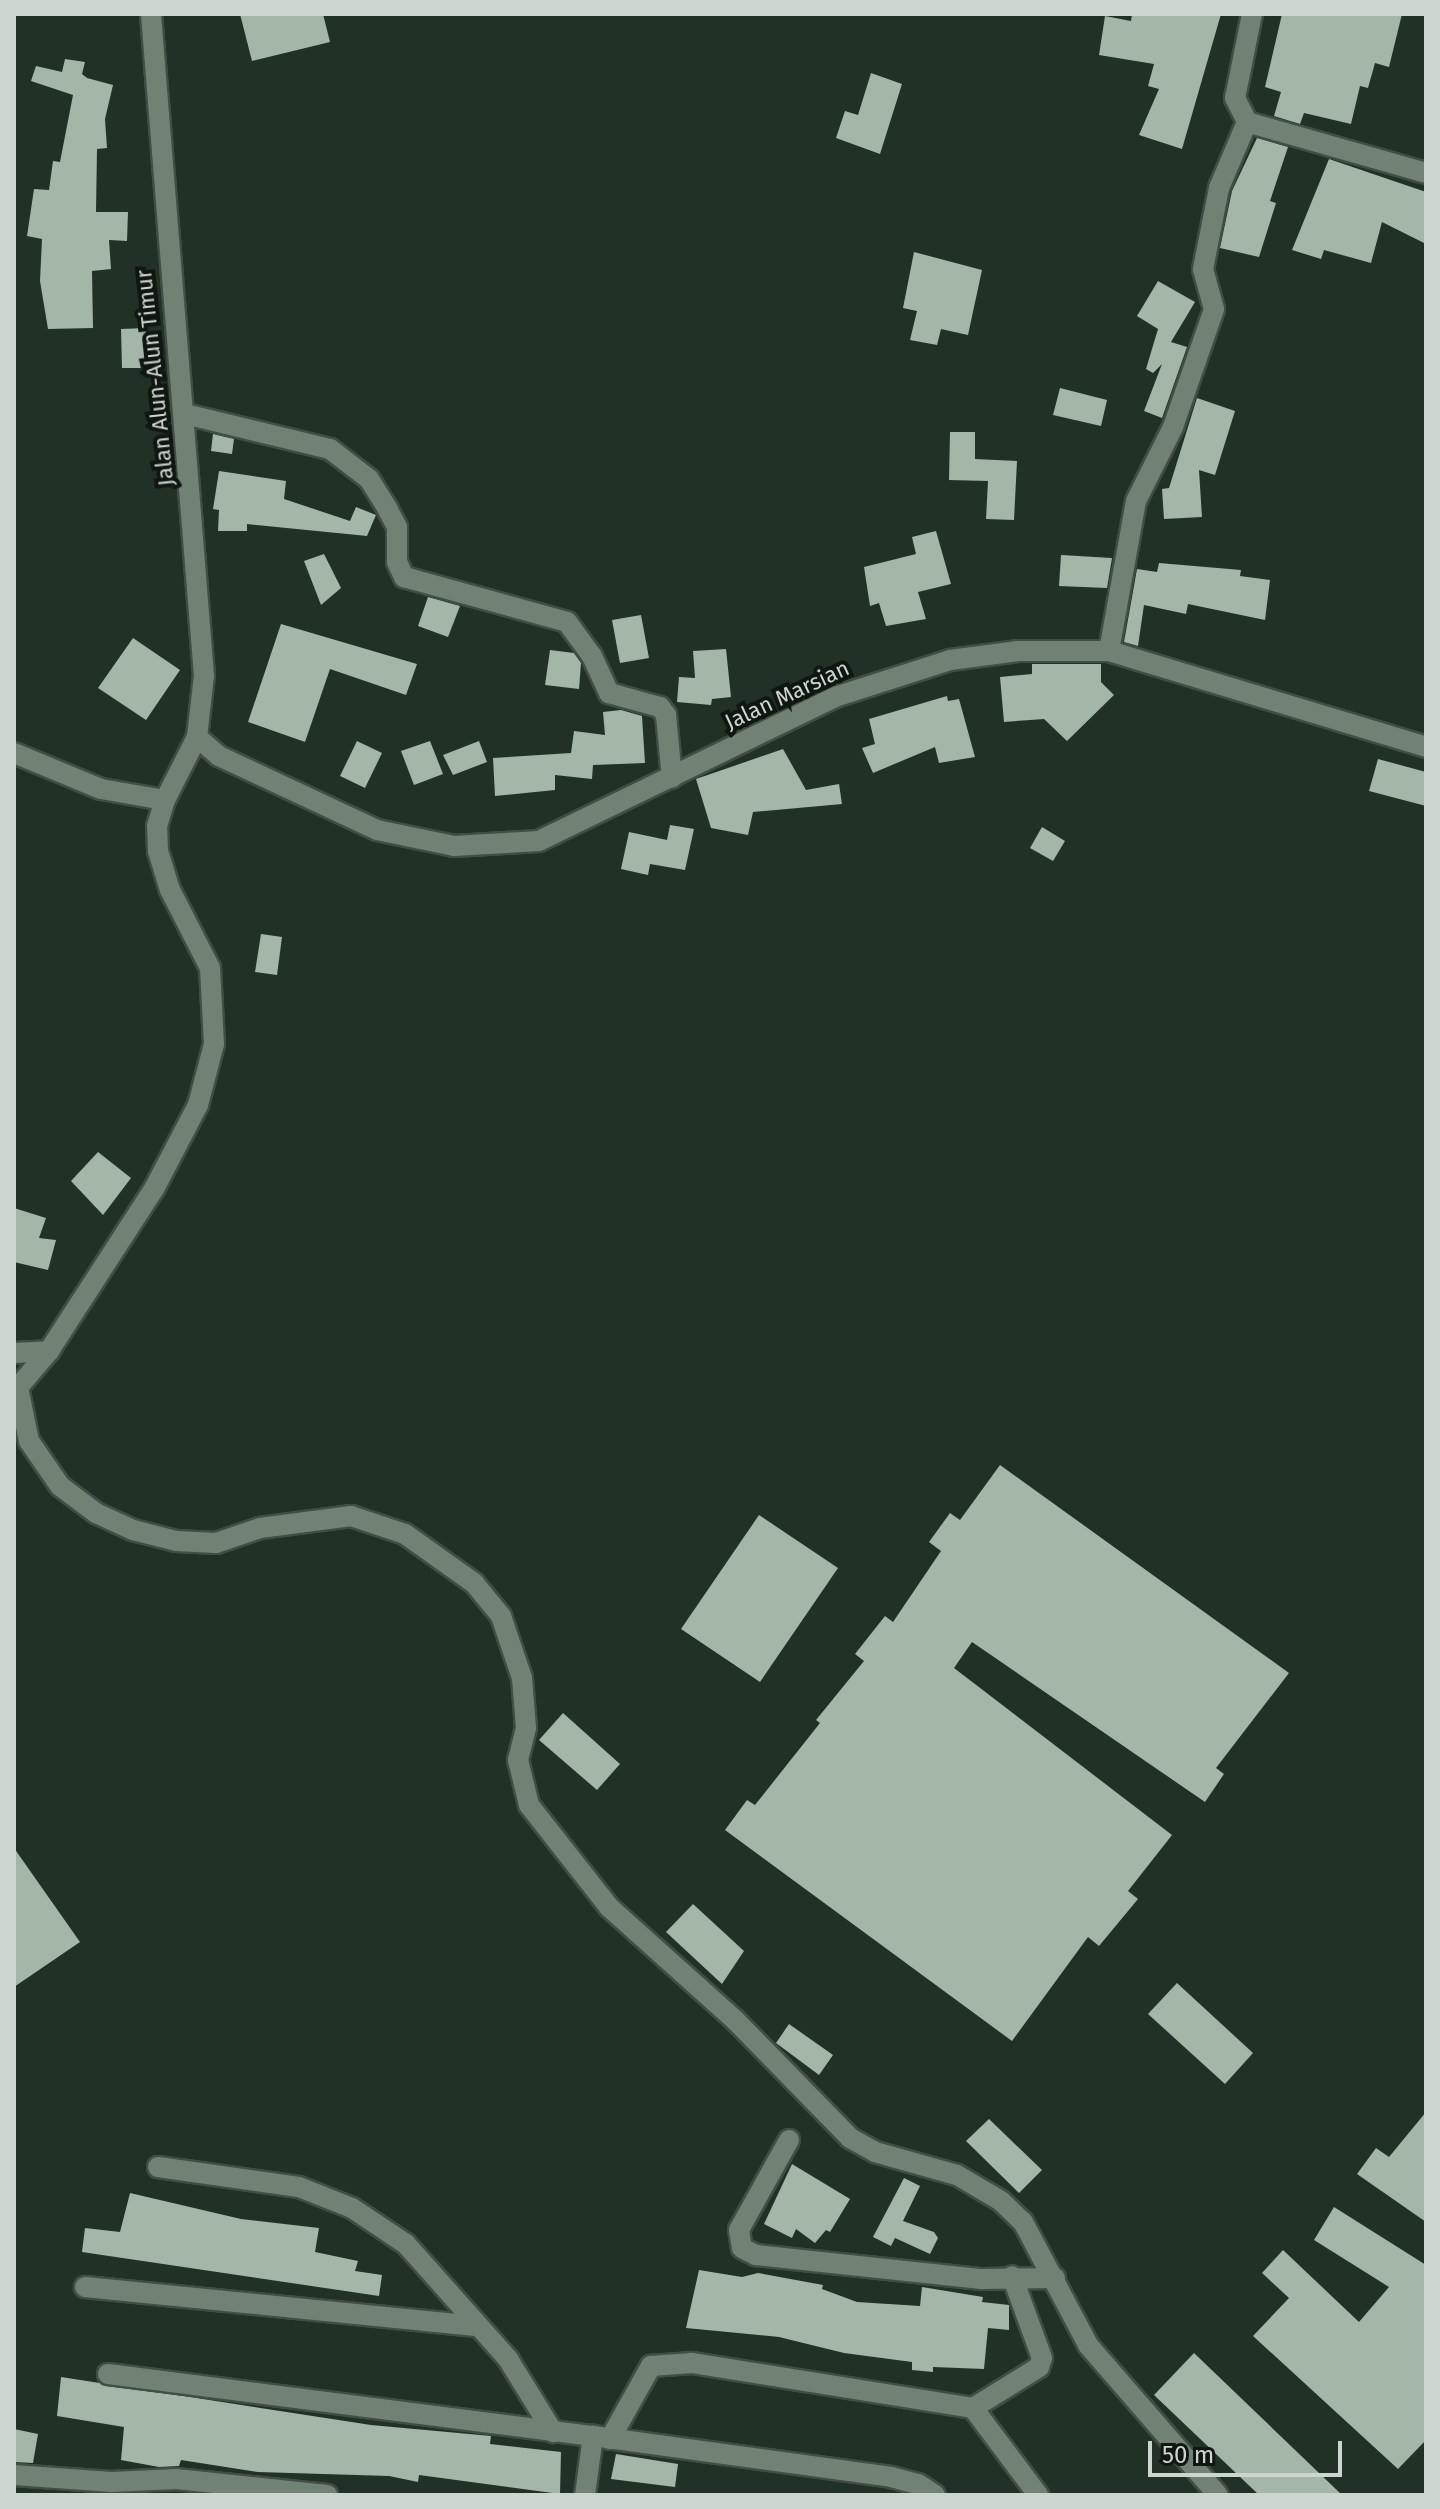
<!DOCTYPE html>
<html>
<head>
<meta charset="utf-8">
<style>
	body { margin:0 }
	#map { position:relative; width:1440px; height:2509px; overflow:hidden; background:#223125; font-family:"Fira Sans",sans-serif }
	div>[style] { position:absolute }
	.building>* { inset:0; background:#a4b6a7 }
	.roads { filter:drop-shadow(2px 0 #414e44) drop-shadow(-2px 0 #414e44) drop-shadow(0 2px #414e44) drop-shadow(0 -2px #414e44) }
	.minor>* { height:20px; margin:-10px; padding:0 10px; transform-origin:10px; border-radius:10px; background:#718275 }
	span { translate:-50% -50%; white-space:nowrap; text-align:center; line-height:1.15; -webkit-text-stroke:8px #101712; paint-order:stroke }
	.street-label { font-size:22px; color:#cdd6ce }
	.frame { position:absolute; inset:0; border:16px solid #cdd6ce; pointer-events:none }
	.scale { position:absolute; left:1148px; top:2441px; width:194px; height:36px; box-sizing:border-box; border:4px solid #cdd6ce; border-top:0; padding-left:10px; font-size:24px; line-height:28px; white-space:nowrap; color:#cdd6ce; -webkit-text-stroke:6px #101712; paint-order:stroke }
</style>
</head>
<body>
<div id="map">
	<div class="building">
		<i style="clip-path:polygon(240px 14px,323px 14px,330px 42px,252px 61px)"></i>
		<i style="clip-path:polygon(1132px 14px,1221px 14px,1182px 149px,1139px 135px,1159px 89px,1148px 86px,1154px 64px,1099px 55px,1105px 16px,1131px 21px)"></i>
		<i style="clip-path:polygon(1282px 14px,1402px 14px,1389px 67px,1375px 63px,1368px 88px,1360px 86px,1351px 124px,1304px 113px,1300px 124px,1274px 116px,1281px 92px,1265px 87px)"></i>
		<i style="clip-path:polygon(65px 59px,85px 62px,82px 74px,87px 78px,113px 85px,105px 119px,107px 148px,97px 149px,96px 212px,128px 212px,127px 241px,109px 240px,111px 269px,92px 271px,93px 328px,48px 329px,40px 281px,42px 239px,27px 236px,34px 189px,49px 190px,53px 161px,60px 162px,73px 95px,31px 81px,36px 66px,62px 72px)"></i>
		<i style="clip-path:polygon(871px 73px,902px 84px,880px 154px,836px 138px,845px 111px,858px 115px)"></i>
		<i style="clip-path:polygon(1257px 138px,1288px 147px,1270px 201px,1276px 203px,1259px 257px,1220px 248px,1232px 191px)"></i>
		<i style="clip-path:polygon(1329px 159px,1426px 192px,1426px 244px,1382px 222px,1371px 263px,1324px 250px,1321px 259px,1292px 250px)"></i>
		<i style="clip-path:polygon(914px 252px,982px 270px,968px 335px,941px 329px,937px 345px,910px 340px,917px 311px,903px 308px)"></i>
		<i style="clip-path:polygon(1158px 281px,1195px 302px,1171px 342px,1187px 347px,1162px 418px,1144px 411px,1162px 364px,1153px 373px,1146px 369px,1158px 329px,1137px 316px)"></i>
		<i style="clip-path:polygon(146px 328px,145px 368px,122px 368px,121px 329px)"></i>
		<i style="clip-path:polygon(1060px 388px,1107px 400px,1101px 426px,1053px 415px)"></i>
		<i style="clip-path:polygon(1197px 398px,1235px 411px,1215px 475px,1199px 470px,1202px 517px,1164px 519px,1162px 489px,1169px 488px)"></i>
		<i style="clip-path:polygon(950px 432px,975px 432px,975px 459px,1017px 461px,1014px 520px,986px 519px,988px 481px,949px 480px)"></i>
		<i style="clip-path:polygon(213px 434px,234px 439px,232px 454px,211px 451px)"></i>
		<i style="clip-path:polygon(219px 471px,286px 481px,284px 499px,350px 521px,356px 507px,376px 515px,367px 536px,247px 524px,247px 531px,218px 531px,219px 510px,213px 509px)"></i>
		<i style="clip-path:polygon(936px 531px,951px 584px,918px 592px,926px 619px,886px 626px,879px 603px,870px 606px,864px 567px,916px 554px,912px 537px)"></i>
		<i style="clip-path:polygon(324px 554px,341px 588px,321px 605px,304px 561px)"></i>
		<i style="clip-path:polygon(1061px 555px,1112px 558px,1107px 588px,1059px 586px)"></i>
		<i style="clip-path:polygon(1159px 563px,1241px 570px,1240px 576px,1270px 580px,1265px 620px,1188px 604px,1186px 614px,1144px 605px,1138px 646px,1124px 642px,1137px 569px,1157px 572px)"></i>
		<i style="clip-path:polygon(428px 597px,460px 606px,448px 637px,418px 626px)"></i>
		<i style="clip-path:polygon(641px 615px,649px 658px,620px 663px,612px 620px)"></i>
		<i style="clip-path:polygon(281px 624px,417px 664px,406px 695px,330px 669px,305px 742px,248px 722px)"></i>
		<i style="clip-path:polygon(133px 638px,180px 670px,146px 720px,98px 688px)"></i>
		<i style="clip-path:polygon(726px 649px,731px 697px,712px 699px,711px 705px,677px 702px,679px 677px,695px 678px,693px 651px)"></i>
		<i style="clip-path:polygon(550px 650px,574px 653px,581px 663px,579px 689px,545px 685px)"></i>
		<i style="clip-path:polygon(1032px 664px,1101px 664px,1101px 682px,1114px 695px,1067px 741px,1044px 719px,1004px 722px,1000px 677px,1032px 674px)"></i>
		<i style="clip-path:polygon(947px 696px,948px 701px,959px 699px,975px 757px,939px 763px,935px 747px,873px 773px,862px 748px,875px 744px,869px 719px)"></i>
		<i style="clip-path:polygon(621px 710px,642px 716px,645px 763px,593px 765px,592px 779px,555px 775px,555px 790px,495px 796px,493px 758px,571px 753px,574px 731px,605px 735px,603px 712px)"></i>
		<i style="clip-path:polygon(357px 741px,382px 753px,365px 788px,340px 776px)"></i>
		<i style="clip-path:polygon(430px 741px,443px 774px,414px 785px,401px 751px)"></i>
		<i style="clip-path:polygon(479px 741px,487px 762px,453px 775px,443px 755px)"></i>
		<i style="clip-path:polygon(783px 749px,806px 790px,839px 784px,842px 804px,753px 812px,748px 835px,711px 828px,696px 779px)"></i>
		<i style="clip-path:polygon(1378px 759px,1426px 772px,1426px 806px,1369px 791px)"></i>
		<i style="clip-path:polygon(670px 825px,694px 829px,685px 870px,650px 864px,648px 875px,621px 869px,629px 832px,667px 840px)"></i>
		<i style="clip-path:polygon(1042px 827px,1065px 841px,1053px 861px,1030px 848px)"></i>
		<i style="clip-path:polygon(261px 934px,282px 937px,277px 975px,255px 972px)"></i>
		<i style="clip-path:polygon(98px 1152px,131px 1178px,103px 1215px,71px 1181px)"></i>
		<i style="clip-path:polygon(14px 1208px,46px 1218px,39px 1238px,56px 1240px,48px 1270px,14px 1262px)"></i>
		<i style="clip-path:polygon(1000px 1465px,1289px 1673px,1216px 1768px,1224px 1774px,1205px 1802px,972px 1642px,954px 1668px,1172px 1835px,1128px 1891px,1138px 1899px,1099px 1946px,1088px 1937px,1012px 2041px,725px 1830px,747px 1800px,755px 1805px,820px 1723px,816px 1720px,864px 1661px,855px 1654px,885px 1616px,893px 1622px,941px 1551px,929px 1542px,950px 1513px,960px 1520px)"></i>
		<i style="clip-path:polygon(759px 1515px,838px 1568px,760px 1682px,681px 1629px)"></i>
		<i style="clip-path:polygon(563px 1713px,620px 1764px,597px 1790px,539px 1740px)"></i>
		<i style="clip-path:polygon(14px 1848px,80px 1942px,14px 1987px)"></i>
		<i style="clip-path:polygon(693px 1904px,744px 1951px,722px 1984px,666px 1932px)"></i>
		<i style="clip-path:polygon(1177px 1983px,1253px 2053px,1225px 2084px,1148px 2014px)"></i>
		<i style="clip-path:polygon(789px 2024px,833px 2055px,819px 2075px,776px 2043px)"></i>
		<i style="clip-path:polygon(1426px 2112px,1426px 2222px,1357px 2174px,1376px 2148px,1389px 2157px)"></i>
		<i style="clip-path:polygon(989px 2119px,1042px 2170px,1019px 2193px,966px 2141px)"></i>
		<i style="clip-path:polygon(792px 2164px,850px 2199px,830px 2232px,826px 2230px,815px 2243px,796px 2229px,792px 2238px,764px 2224px)"></i>
		<i style="clip-path:polygon(904px 2178px,920px 2186px,903px 2221px,934px 2232px,938px 2238px,930px 2254px,895px 2238px,891px 2246px,873px 2237px)"></i>
		<i style="clip-path:polygon(130px 2193px,241px 2219px,319px 2228px,315px 2252px,358px 2261px,355px 2271px,382px 2275px,379px 2296px,82px 2252px,85px 2228px,120px 2232px)"></i>
		<i style="clip-path:polygon(1334px 2207px,1426px 2265px,1426px 2440px,1398px 2469px,1253px 2336px,1289px 2298px,1262px 2273px,1283px 2250px,1359px 2322px,1389px 2287px,1314px 2240px)"></i>
		<i style="clip-path:polygon(699px 2270px,742px 2277px,758px 2273px,823px 2285px,822px 2289px,857px 2302px,920px 2306px,922px 2287px,983px 2297px,982px 2302px,1009px 2305px,1009px 2330px,988px 2328px,984px 2369px,933px 2367px,933px 2372px,912px 2370px,912px 2362px,844px 2353px,779px 2337px,686px 2328px)"></i>
		<i style="clip-path:polygon(1194px 2353px,1342px 2495px,1259px 2495px,1154px 2395px)"></i>
		<i style="clip-path:polygon(61px 2377px,371px 2425px,491px 2436px,490px 2444px,561px 2452px,560px 2494px,419px 2475px,418px 2482px,389px 2476px,258px 2472px,181px 2460px,179px 2466px,159px 2467px,121px 2460px,124px 2427px,57px 2416px)"></i>
		<i style="clip-path:polygon(14px 2429px,38px 2434px,33px 2463px,14px 2462px)"></i>
		<i style="clip-path:polygon(616px 2454px,678px 2464px,675px 2487px,611px 2479px)"></i>
	</div>
	<div class="roads">
		<div class="minor">
			<i style="left:1252px;top:14px;width:86px;rotate:101.4deg"></i>
			<i style="left:1235px;top:98px;width:27px;rotate:63deg"></i>
			<i style="left:1247px;top:122px;width:186px;rotate:15.9deg"></i>
			<i style="left:185px;top:414px;width:149px;rotate:13.6deg"></i>
			<i style="left:330px;top:449px;width:49px;rotate:37.6deg"></i>
			<i style="left:369px;top:479px;width:36px;rotate:58deg"></i>
			<i style="left:388px;top:510px;width:19px;rotate:62deg"></i>
			<i style="left:397px;top:527px;width:35px;rotate:90deg"></i>
			<i style="left:397px;top:562px;width:17px;rotate:65deg"></i>
			<i style="left:404px;top:577px;width:169px;rotate:15.4deg"></i>
			<i style="left:567px;top:622px;width:42px;rotate:53.7deg"></i>
			<i style="left:592px;top:656px;width:41px;rotate:65.3deg"></i>
			<i style="left:609px;top:693px;width:53px;rotate:15.4deg"></i>
			<i style="left:660px;top:707px;width:10px;rotate:53deg"></i>
			<i style="left:666px;top:715px;width:63px;rotate:84.6deg"></i>
			<i style="left:1109px;top:651px;width:152px;rotate:-79.8deg"></i>
			<i style="left:1136px;top:501px;width:83px;rotate:-63.4deg"></i>
			<i style="left:1173px;top:427px;width:125px;rotate:-70.8deg"></i>
			<i style="left:1214px;top:309px;width:41px;rotate:-105.4deg"></i>
			<i style="left:1203px;top:269px;width:83px;rotate:-78.8deg"></i>
			<i style="left:1219px;top:188px;width:72px;rotate:-67deg"></i>
			<i style="left:197px;top:737px;width:29px;rotate:41deg"></i>
			<i style="left:219px;top:756px;width:174px;rotate:25.1deg"></i>
			<i style="left:377px;top:830px;width:79px;rotate:11.7deg"></i>
			<i style="left:454px;top:846px;width:85px;rotate:-3.4deg"></i>
			<i style="left:539px;top:841px;width:332px;rotate:-25.9deg"></i>
			<i style="left:838px;top:696px;width:118px;rotate:-17.8deg"></i>
			<i style="left:950px;top:660px;width:69px;rotate:-7.5deg"></i>
			<i style="left:1018px;top:651px;width:91px"></i>
			<i style="left:1109px;top:651px;width:331px;rotate:16.8deg"></i>
			<i style="left:14px;top:753px;width:94px;rotate:22.5deg"></i>
			<i style="left:101px;top:789px;width:65px;rotate:9.8deg"></i>
			<i style="left:14px;top:1353px;width:35px;rotate:-3deg"></i>
			<i style="left:18px;top:1387px;width:55px;rotate:78.5deg"></i>
			<i style="left:29px;top:1441px;width:55px;rotate:55.4deg"></i>
			<i style="left:60px;top:1486px;width:45px;rotate:36.9deg"></i>
			<i style="left:96px;top:1513px;width:41px;rotate:24.7deg"></i>
			<i style="left:133px;top:1530px;width:44px;rotate:14.3deg"></i>
			<i style="left:176px;top:1541px;width:40px;rotate:2.9deg"></i>
			<i style="left:216px;top:1543px;width:46px;rotate:-18.8deg"></i>
			<i style="left:260px;top:1528px;width:92px;rotate:-7.5deg"></i>
			<i style="left:351px;top:1516px;width:57px;rotate:18.4deg"></i>
			<i style="left:405px;top:1534px;width:85px;rotate:35.4deg"></i>
			<i style="left:474px;top:1583px;width:43px;rotate:50.7deg"></i>
			<i style="left:501px;top:1616px;width:65px;rotate:71.3deg"></i>
			<i style="left:522px;top:1678px;width:50px;rotate:85.4deg"></i>
			<i style="left:526px;top:1728px;width:33px;rotate:104deg"></i>
			<i style="left:518px;top:1760px;width:46px;rotate:76.3deg"></i>
			<i style="left:529px;top:1805px;width:130px;rotate:51.9deg"></i>
			<i style="left:609px;top:1907px;width:169px;rotate:41.9deg"></i>
			<i style="left:735px;top:2020px;width:165px;rotate:45.7deg"></i>
			<i style="left:850px;top:2138px;width:29px;rotate:29deg"></i>
			<i style="left:875px;top:2152px;width:85px;rotate:15.7deg"></i>
			<i style="left:957px;top:2175px;width:51px;rotate:30.6deg"></i>
			<i style="left:1001px;top:2201px;width:30px;rotate:44deg"></i>
			<i style="left:1023px;top:2222px;width:139px;rotate:62.1deg"></i>
			<i style="left:1088px;top:2345px;width:198px;rotate:49.1deg"></i>
			<i style="left:14px;top:1392px;width:54px;rotate:-49.5deg"></i>
			<i style="left:49px;top:1351px;width:193px;rotate:-57.1deg"></i>
			<i style="left:154px;top:1189px;width:95px;rotate:-62.4deg"></i>
			<i style="left:198px;top:1105px;width:63px;rotate:-75.3deg"></i>
			<i style="left:214px;top:1044px;width:76px;rotate:-93deg"></i>
			<i style="left:210px;top:968px;width:88px;rotate:-117.1deg"></i>
			<i style="left:170px;top:890px;width:41px;rotate:-107.1deg"></i>
			<i style="left:158px;top:851px;width:25px;rotate:-92deg"></i>
			<i style="left:157px;top:826px;width:27px;rotate:-73deg"></i>
			<i style="left:165px;top:800px;width:71px;rotate:-63.1deg"></i>
			<i style="left:197px;top:737px;width:61px;rotate:-83.5deg"></i>
			<i style="left:204px;top:676px;width:664px;rotate:-94.58deg"></i>
			<i style="left:789px;top:2140px;width:103px;rotate:119.1deg"></i>
			<i style="left:739px;top:2230px;width:18px;rotate:81deg"></i>
			<i style="left:742px;top:2248px;width:16px;rotate:27deg"></i>
			<i style="left:756px;top:2255px;width:227px;rotate:6.1deg"></i>
			<i style="left:982px;top:2279px;width:73px;rotate:-0.8deg"></i>
			<i style="left:158px;top:2167px;width:142px;rotate:8.1deg"></i>
			<i style="left:299px;top:2187px;width:57px;rotate:21.6deg"></i>
			<i style="left:352px;top:2208px;width:65px;rotate:33.7deg"></i>
			<i style="left:406px;top:2244px;width:154px;rotate:48.4deg"></i>
			<i style="left:508px;top:2359px;width:86px;rotate:58.3deg"></i>
			<i style="left:85px;top:2287px;width:393px;rotate:5.7deg"></i>
			<i style="left:108px;top:2374px;width:489px;rotate:7.3deg"></i>
			<i style="left:973px;top:2408px;width:78px;rotate:-31.8deg"></i>
			<i style="left:1039px;top:2367px;width:9px;rotate:-72deg"></i>
			<i style="left:1042px;top:2358px;width:87px;rotate:-110.1deg"></i>
			<i style="left:610px;top:2439px;width:84px;rotate:-60.7deg"></i>
			<i style="left:651px;top:2366px;width:41px;rotate:-4.2deg"></i>
			<i style="left:692px;top:2363px;width:285px;rotate:9.1deg"></i>
			<i style="left:973px;top:2408px;width:109px;rotate:53.2deg"></i>
			<i style="left:14px;top:2475px;width:98px;rotate:4.1deg"></i>
			<i style="left:112px;top:2482px;width:64px;rotate:-2.7deg"></i>
			<i style="left:176px;top:2479px;width:152px;rotate:6deg"></i>
			<i style="left:585px;top:2495px;width:60px;rotate:-82.3deg"></i>
			<i style="left:593px;top:2436px;width:301px;rotate:7.8deg"></i>
			<i style="left:891px;top:2477px;width:28px;rotate:15deg"></i>
			<i style="left:918px;top:2484px;width:20px;rotate:33deg"></i>
		</div>
	</div>
	<div class="street-label">
		<span style="left:155px;top:378px;rotate:-96deg">Jalan Alun-Alun Timur</span>
		<span style="left:787px;top:695px;rotate:-25deg">Jalan Marsian</span>
	</div>
	<div class="frame"></div>
	<div class="scale">50 m</div>
</div>
</body>
</html>
